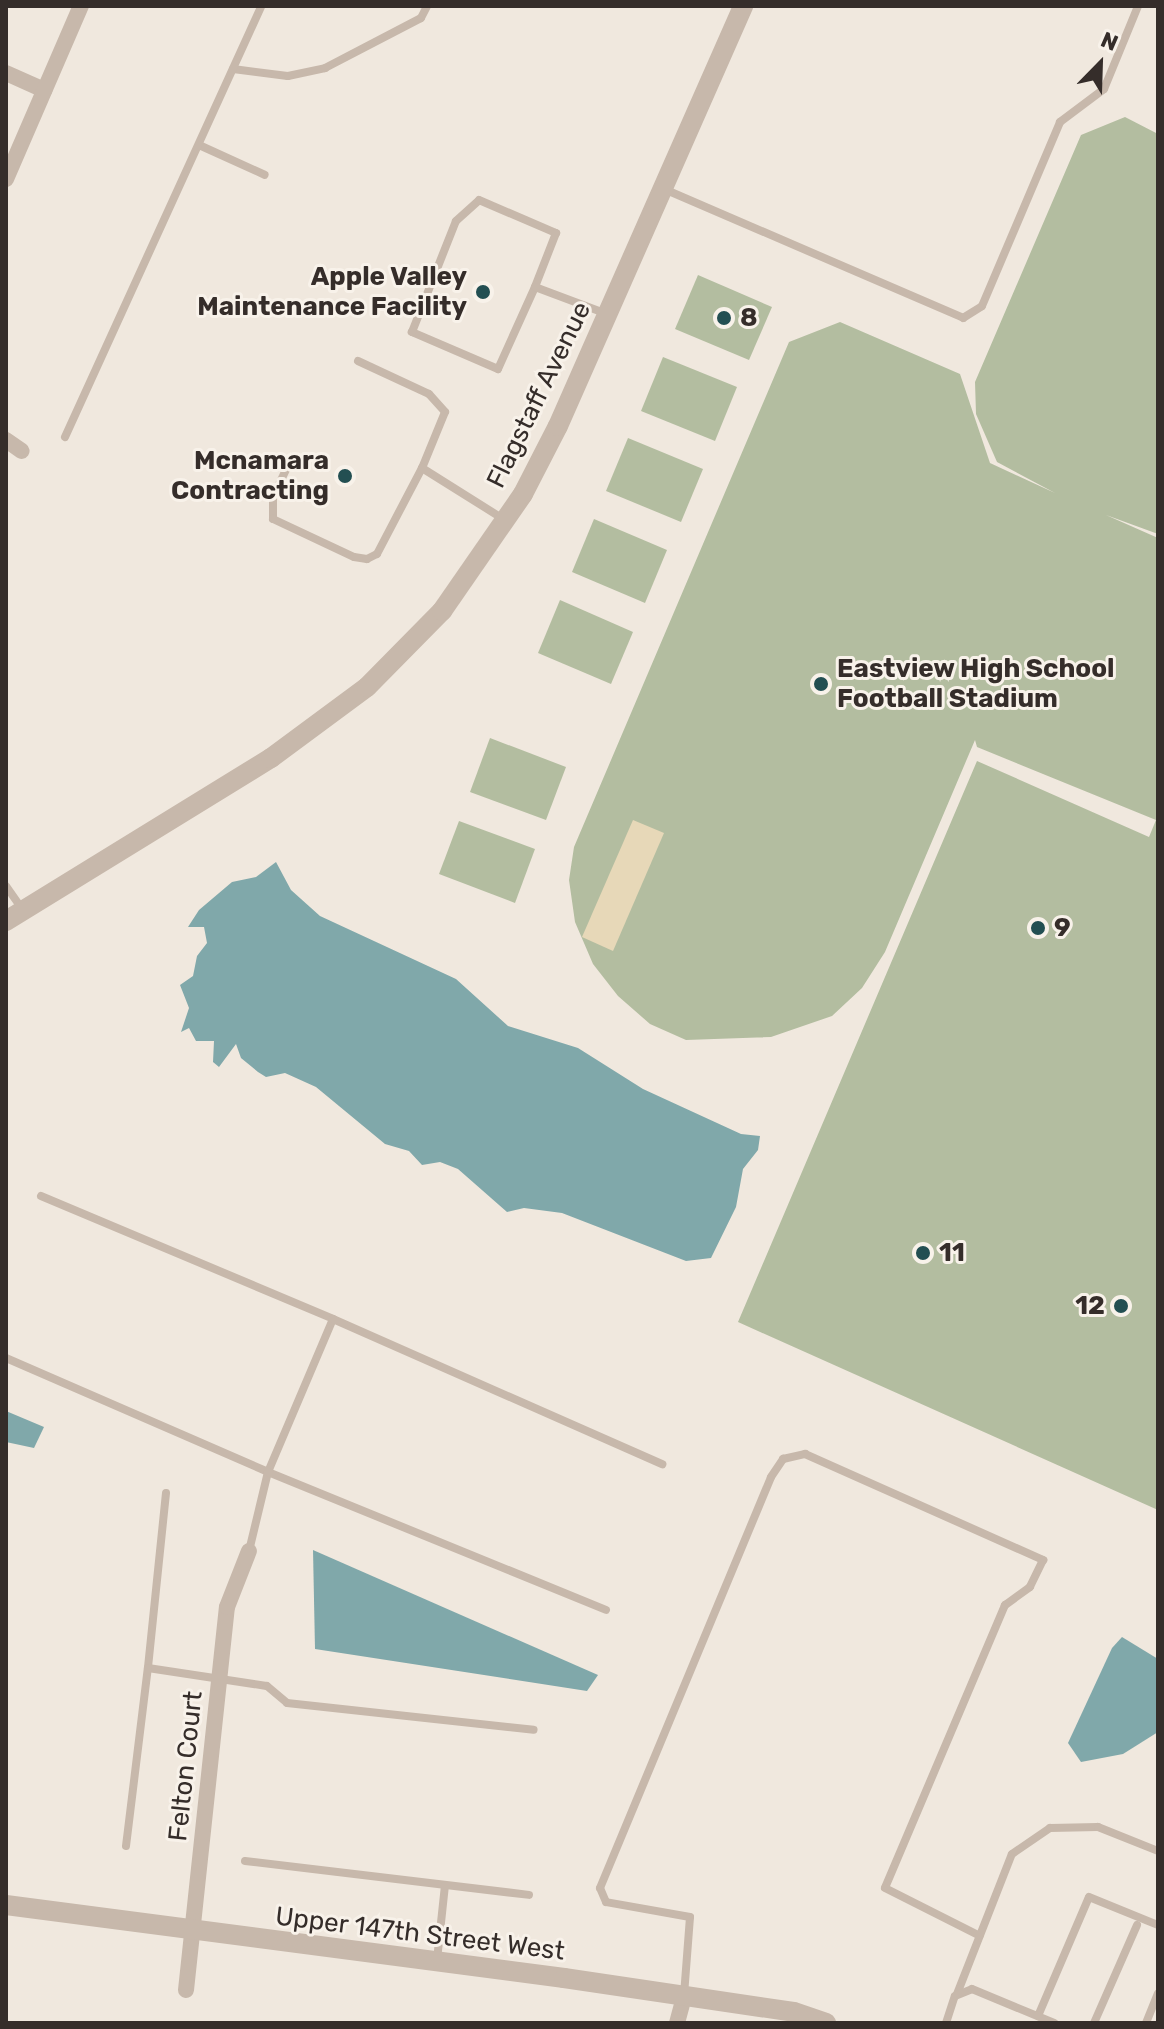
<!DOCTYPE html>
<html>
<head>
<meta charset="utf-8">
<style>
	body { margin:0 }
	#map { position:relative; width:1164px; height:2029px; overflow:hidden; background:#f0e8de; font-family:Rubik,sans-serif }
	div>[style] { position:absolute }
	.green>* { inset:0; background:#b3bda0 }
	.sand>* { inset:0; background:#e7d8b8 }
	.water>* { inset:0; background:#80a8aa }
	.service>* { height:8px; margin:-4px; padding:0 4px; transform-origin:4px; border-radius:4px; background:#c7b8ab }
	.minor>* { height:16px; margin:-8px; padding:0 8px; transform-origin:8px; border-radius:8px; background:#c7b8ab }
	.tertiary>* { height:20px; margin:-10px; padding:0 10px; transform-origin:10px; border-radius:10px; background:#c7b8ab }
	.dots>* { width:22px; height:22px; translate:-50% -50%; box-sizing:border-box; border:4px solid #f8f2ea; border-radius:50% }
	span { translate:-50% -50%; white-space:nowrap; text-align:center; line-height:1.15; -webkit-text-stroke:6px #f8f2ea; paint-order:stroke }
	.poi-label { font-size:26px; color:#352d2a; font-weight:700 }
	.right { translate:-100% -50%; text-align:right }
	.left { translate:0 -50%; text-align:left }
	.street-label { font-size:26px; color:#352d2a }
	.frame { position:absolute; inset:0; border:8px solid #352d2a; pointer-events:none }
	.north { position:absolute; left:1060px; top:24px; width:80px; height:80px; -webkit-text-stroke:6px #f8f2ea; paint-order:stroke; rotate:23deg; font-size:22px; font-weight:700; line-height:32px; text-align:center; color:#352d2a }
	.north::after { content:''; display:block; margin:auto; width:28px; height:36px; background:#352d2a; clip-path:polygon(50% 0,100% 100%,50% 72%,0 100%) }
</style>
</head>
<body>
<div id="map">
	<div class="green">
		<i style="clip-path:polygon(1125px 117px,1158px 134px,1158px 534px,1106px 515px,1158px 538px,1158px 1510px,738px 1322px,977px 761px,1149px 837px,1156px 820px,977px 747px,975px 740px,885px 952px,862px 988px,832px 1016px,771px 1037px,686px 1040px,650px 1024px,618px 996px,593px 964px,575px 922px,569px 880px,574px 847px,789px 342px,840px 322px,960px 374px,990px 463px,1055px 493px,997px 462px,976px 414px,975px 382px,1081px 135px)"></i>
		<i style="clip-path:polygon(698px 275px,772px 307px,749px 360px,675px 329px)"></i>
		<i style="clip-path:polygon(663px 357px,737px 387px,715px 441px,641px 411px)"></i>
		<i style="clip-path:polygon(628px 438px,703px 469px,681px 522px,606px 491px)"></i>
		<i style="clip-path:polygon(594px 519px,667px 550px,645px 603px,572px 572px)"></i>
		<i style="clip-path:polygon(560px 600px,633px 632px,611px 684px,538px 653px)"></i>
		<i style="clip-path:polygon(490px 738px,566px 767px,546px 820px,470px 792px)"></i>
		<i style="clip-path:polygon(459px 821px,535px 849px,515px 903px,439px 874px)"></i>
	</div>
	<div class="sand">
		<i style="clip-path:polygon(633px 820px,664px 833px,613px 951px,582px 937px)"></i>
	</div>
	<div class="water">
		<i style="clip-path:polygon(276px 862px,291px 890px,320px 916px,456px 979px,508px 1026px,578px 1048px,643px 1089px,741px 1134px,760px 1136px,758px 1150px,743px 1169px,736px 1207px,711px 1258px,686px 1261px,562px 1213px,524px 1208px,507px 1212px,458px 1169px,440px 1162px,422px 1165px,409px 1151px,385px 1144px,316px 1087px,285px 1073px,266px 1077px,258px 1072px,241px 1058px,236px 1044px,219px 1067px,213px 1062px,214px 1041px,196px 1041px,189px 1028px,181px 1032px,189px 1008px,180px 985px,193px 976px,197px 956px,207px 943px,204px 927px,188px 927px,199px 910px,232px 882px,256px 877px)"></i>
		<i style="clip-path:polygon(6px 1411px,44px 1427px,34px 1448px,6px 1442px)"></i>
		<i style="clip-path:polygon(313px 1550px,598px 1675px,587px 1691px,315px 1649px)"></i>
		<i style="clip-path:polygon(1122px 1637px,1158px 1659px,1158px 1732px,1123px 1754px,1081px 1762px,1068px 1743px,1112px 1648px)"></i>
	</div>
	<div class="service">
		<i style="left:233px;top:69px;width:55px;rotate:7.3deg"></i>
		<i style="left:288px;top:76px;width:38px;rotate:-12deg"></i>
		<i style="left:325px;top:68px;width:108px;rotate:-27.5deg"></i>
		<i style="left:421px;top:18px;width:13px;rotate:-63deg"></i>
		<i style="left:199px;top:145px;width:72px;rotate:24.4deg"></i>
		<i style="left:664px;top:189px;width:326px;rotate:23.3deg"></i>
		<i style="left:963px;top:318px;width:22px;rotate:-32deg"></i>
		<i style="left:982px;top:306px;width:200px;rotate:-67deg"></i>
		<i style="left:1060px;top:122px;width:55px;rotate:-36.9deg"></i>
		<i style="left:1104px;top:89px;width:90px;rotate:-67.7deg"></i>
		<i style="left:535px;top:287px;width:90px;rotate:114.3deg"></i>
		<i style="left:498px;top:369px;width:94px;rotate:-156.7deg"></i>
		<i style="left:412px;top:332px;width:119px;rotate:-68.4deg"></i>
		<i style="left:456px;top:221px;width:31px;rotate:-42deg"></i>
		<i style="left:479px;top:200px;width:84px;rotate:23.2deg"></i>
		<i style="left:556px;top:233px;width:58px;rotate:111.3deg"></i>
		<i style="left:535px;top:287px;width:77px;rotate:20.6deg"></i>
		<i style="left:358px;top:361px;width:78px;rotate:24.9deg"></i>
		<i style="left:429px;top:394px;width:24px;rotate:48deg"></i>
		<i style="left:445px;top:412px;width:61px;rotate:112.3deg"></i>
		<i style="left:65px;top:437px;width:473px;rotate:-65.5deg"></i>
		<i style="left:292px;top:457px;width:44px;rotate:115.4deg"></i>
		<i style="left:273px;top:497px;width:22px;rotate:90deg"></i>
		<i style="left:273px;top:519px;width:89px;rotate:25.1deg"></i>
		<i style="left:354px;top:557px;width:13px;rotate:9deg"></i>
		<i style="left:367px;top:559px;width:11px;rotate:-27deg"></i>
		<i style="left:377px;top:554px;width:97px;rotate:-62.4deg"></i>
		<i style="left:422px;top:468px;width:98px;rotate:32.1deg"></i>
		<i style="left:6px;top:886px;width:29px;rotate:55deg"></i>
		<i style="left:41px;top:1196px;width:317px;rotate:22.8deg"></i>
		<i style="left:6px;top:1358px;width:286px;rotate:23.5deg"></i>
		<i style="left:268px;top:1472px;width:166px;rotate:-67deg"></i>
		<i style="left:333px;top:1319px;width:360px;rotate:23.8deg"></i>
		<i style="left:166px;top:1493px;width:176px;rotate:95.9deg"></i>
		<i style="left:148px;top:1668px;width:120px;rotate:8.6deg"></i>
		<i style="left:267px;top:1686px;width:26px;rotate:40deg"></i>
		<i style="left:287px;top:1703px;width:248px;rotate:6.2deg"></i>
		<i style="left:249px;top:1551px;width:81px;rotate:-76.5deg"></i>
		<i style="left:268px;top:1472px;width:365px;rotate:22.2deg"></i>
		<i style="left:126px;top:1846px;width:179px;rotate:-83deg"></i>
		<i style="left:245px;top:1861px;width:286px;rotate:6.8deg"></i>
		<i style="left:437px;top:1960px;width:75px;rotate:-83.9deg"></i>
		<i style="left:957px;top:1994px;width:150px;rotate:-68.6deg"></i>
		<i style="left:1012px;top:1854px;width:46px;rotate:-34.4deg"></i>
		<i style="left:1050px;top:1828px;width:48px;rotate:-1.2deg"></i>
		<i style="left:1098px;top:1827px;width:65px;rotate:21.8deg"></i>
		<i style="left:684px;top:1995px;width:78px;rotate:-85.6deg"></i>
		<i style="left:690px;top:1917px;width:85px;rotate:-169.9deg"></i>
		<i style="left:606px;top:1902px;width:15px;rotate:-113deg"></i>
		<i style="left:600px;top:1888px;width:445px;rotate:-67.4deg"></i>
		<i style="left:771px;top:1477px;width:22px;rotate:-56deg"></i>
		<i style="left:783px;top:1459px;width:23px;rotate:-13deg"></i>
		<i style="left:805px;top:1454px;width:261px;rotate:24deg"></i>
		<i style="left:1043px;top:1560px;width:30px;rotate:116deg"></i>
		<i style="left:1030px;top:1587px;width:31px;rotate:144deg"></i>
		<i style="left:1005px;top:1605px;width:307px;rotate:113deg"></i>
		<i style="left:885px;top:1888px;width:106px;rotate:26.8deg"></i>
		<i style="left:1038px;top:2016px;width:129px;rotate:-66.8deg"></i>
		<i style="left:1089px;top:1897px;width:74px;rotate:22.1deg"></i>
		<i style="left:946px;top:2023px;width:28px;rotate:-72deg"></i>
		<i style="left:955px;top:1996px;width:18px;rotate:-22deg"></i>
		<i style="left:972px;top:1989px;width:89px;rotate:22.5deg"></i>
		<i style="left:1094px;top:2023px;width:107px;rotate:-66.3deg"></i>
		<i style="left:1146px;top:2023px;width:32px;rotate:-68deg"></i>
	</div>
	<div class="minor">
		<i style="left:6px;top:73px;width:42px;rotate:24.1deg"></i>
		<i style="left:6px;top:179px;width:189px;rotate:-66.6deg"></i>
		<i style="left:6px;top:440px;width:19px;rotate:35deg"></i>
		<i style="left:186px;top:1990px;width:385px;rotate:-83.9deg"></i>
		<i style="left:227px;top:1607px;width:60px;rotate:-68.6deg"></i>
		<i style="left:677px;top:2023px;width:28px;rotate:-75deg"></i>
	</div>
	<div class="tertiary">
		<i style="left:6px;top:921px;width:311px;rotate:-31.6deg"></i>
		<i style="left:271px;top:758px;width:119px;rotate:-36.5deg"></i>
		<i style="left:367px;top:687px;width:107px;rotate:-45.4deg"></i>
		<i style="left:442px;top:611px;width:142px;rotate:-55.3deg"></i>
		<i style="left:523px;top:494px;width:76px;rotate:-62.8deg"></i>
		<i style="left:558px;top:426px;width:459px;rotate:-66.2deg"></i>
		<i style="left:6px;top:1905px;width:563px;rotate:7.45deg"></i>
		<i style="left:564px;top:1978px;width:232px;rotate:8.4deg"></i>
		<i style="left:794px;top:2012px;width:34px;rotate:19deg"></i>
	</div>
	<div class="dots">
		<i style="left:483px;top:292px;background:#234f52"></i>
		<i style="left:724px;top:318px;background:#234f52"></i>
		<i style="left:345px;top:476px;background:#234f52"></i>
		<i style="left:821px;top:684px;background:#234f52"></i>
		<i style="left:1038px;top:928px;background:#234f52"></i>
		<i style="left:923px;top:1253px;background:#234f52"></i>
		<i style="left:1121px;top:1306px;background:#234f52"></i>
	</div>
	<div class="poi-label">
		<span class="right" style="left:467px;top:292px">Apple Valley<br>Maintenance Facility</span>
		<span class="left" style="left:740px;top:318px">8</span>
		<span class="right" style="left:329px;top:476px">Mcnamara<br>Contracting</span>
		<span class="left" style="left:837px;top:684px">Eastview High School<br>Football Stadium</span>
		<span class="left" style="left:1054px;top:928px">9</span>
		<span class="left" style="left:939px;top:1253px">11</span>
		<span class="right" style="left:1105px;top:1306px">12</span>
	</div>
	<div class="street-label">
		<span style="left:539px;top:395px;rotate:-64deg">Flagstaff Avenue</span>
		<span style="left:186px;top:1766px;rotate:-84deg">Felton Court</span>
		<span style="left:420px;top:1934px;rotate:7deg">Upper 147th Street West</span>
	</div>
	<div class="frame"></div>
	<div class="north">N</div>
</div>
</body>
</html>
